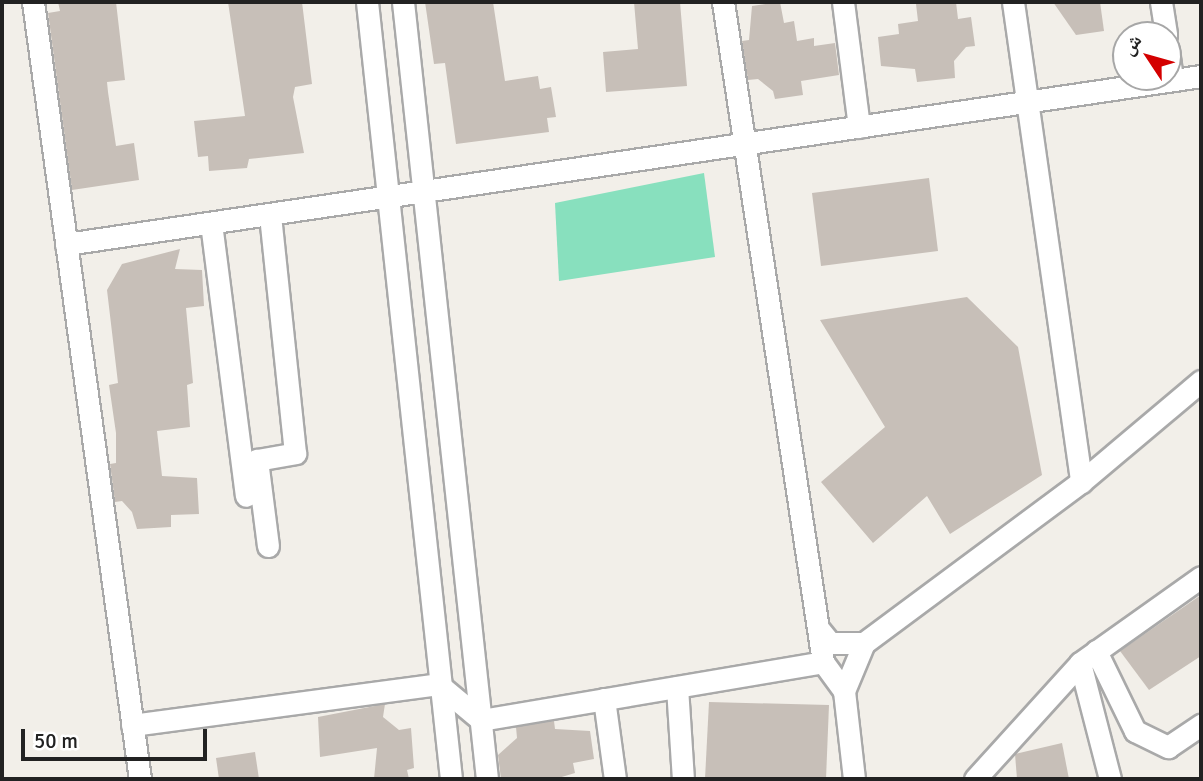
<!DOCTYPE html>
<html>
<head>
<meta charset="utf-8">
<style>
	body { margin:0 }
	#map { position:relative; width:1203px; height:781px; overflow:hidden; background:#f2efe9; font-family:Signika,"Noto Naskh Arabic",sans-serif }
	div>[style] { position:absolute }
	.pitch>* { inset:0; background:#88e0be }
	.building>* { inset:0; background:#c7bfb8 }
	.roads { filter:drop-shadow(2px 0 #a9a9a9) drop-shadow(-2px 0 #a9a9a9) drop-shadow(0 2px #a9a9a9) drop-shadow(0 -2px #a9a9a9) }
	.street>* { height:21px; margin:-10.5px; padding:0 10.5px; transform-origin:10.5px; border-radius:10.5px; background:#fff }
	span { translate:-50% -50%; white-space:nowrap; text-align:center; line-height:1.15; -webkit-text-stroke:6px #fff; paint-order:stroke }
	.frame { position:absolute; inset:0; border:4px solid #222; pointer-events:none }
	.north { position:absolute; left:1112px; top:21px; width:70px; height:70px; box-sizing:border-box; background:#fff; border:2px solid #a7a7a7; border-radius:50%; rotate:306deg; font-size:19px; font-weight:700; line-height:28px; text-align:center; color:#222 }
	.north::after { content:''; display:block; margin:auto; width:24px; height:32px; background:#d40000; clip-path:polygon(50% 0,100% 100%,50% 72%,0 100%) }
	.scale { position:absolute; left:21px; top:729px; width:186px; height:32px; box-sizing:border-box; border:4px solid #222; border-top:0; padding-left:9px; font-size:21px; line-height:24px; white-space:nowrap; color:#222; -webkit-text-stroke:5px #fff; paint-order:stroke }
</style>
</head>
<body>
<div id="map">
	<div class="pitch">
		<i style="clip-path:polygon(704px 173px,715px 257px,559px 281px,555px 203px)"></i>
	</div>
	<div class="building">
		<i style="clip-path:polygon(58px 2px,116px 2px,125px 80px,107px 82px,108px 92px,116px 146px,134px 143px,139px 180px,72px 190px,48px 13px,60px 11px)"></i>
		<i style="clip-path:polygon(228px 2px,302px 2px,312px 84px,295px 87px,293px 97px,304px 153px,249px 159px,247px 168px,209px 171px,208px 156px,198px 157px,194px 121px,245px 116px)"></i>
		<i style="clip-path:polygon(425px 2px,493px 2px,505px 81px,538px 76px,540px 89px,551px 87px,556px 117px,547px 118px,549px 132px,456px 144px,445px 63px,434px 64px)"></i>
		<i style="clip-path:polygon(634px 2px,680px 2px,687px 86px,606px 92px,603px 52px,638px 49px)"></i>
		<i style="clip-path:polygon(780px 2px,784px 23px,794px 21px,797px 41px,814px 38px,814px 46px,835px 43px,839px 75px,801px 81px,803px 95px,775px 99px,773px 91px,758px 79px,748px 80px,742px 41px,749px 40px,752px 6px)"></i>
		<i style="clip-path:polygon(956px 2px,958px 19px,971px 17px,975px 46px,966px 47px,954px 61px,955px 78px,917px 82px,915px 69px,881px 66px,878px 37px,899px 34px,898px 24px,918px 21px,916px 4px)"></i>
		<i style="clip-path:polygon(1053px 2px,1100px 2px,1104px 31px,1076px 35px)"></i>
		<i style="clip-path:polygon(929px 178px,938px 251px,821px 266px,812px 193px)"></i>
		<i style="clip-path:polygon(180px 249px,175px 269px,202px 270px,204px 306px,186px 308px,193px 383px,187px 385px,190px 427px,157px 431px,162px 476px,197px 478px,199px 514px,171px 515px,171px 527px,137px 529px,132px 512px,122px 501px,115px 502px,110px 464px,116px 463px,116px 433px,109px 385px,118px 383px,107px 290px,122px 264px)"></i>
		<i style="clip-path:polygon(967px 297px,1018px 347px,1042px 475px,950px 534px,927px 496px,873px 543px,821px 482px,885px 427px,820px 320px)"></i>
		<i style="clip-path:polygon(1201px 595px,1201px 656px,1149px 690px,1120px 651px)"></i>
		<i style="clip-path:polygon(709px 702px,829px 705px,826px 779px,705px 779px)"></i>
		<i style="clip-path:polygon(385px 704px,383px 717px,399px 730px,411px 728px,414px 768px,407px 770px,409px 779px,374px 779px,377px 748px,320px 757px,318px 717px)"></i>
		<i style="clip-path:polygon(554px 721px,555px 729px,590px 731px,594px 759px,573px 763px,575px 773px,555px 779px,501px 779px,498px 755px,517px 738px,516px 727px)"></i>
		<i style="clip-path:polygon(1062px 743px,1069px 779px,1017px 779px,1015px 754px)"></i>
		<i style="clip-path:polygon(255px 752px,259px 779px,219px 779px,216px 758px)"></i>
	</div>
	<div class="roads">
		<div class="street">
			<i style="left:33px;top:2px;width:784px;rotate:82.16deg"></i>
			<i style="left:367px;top:2px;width:782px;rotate:83.83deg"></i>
			<i style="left:403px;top:2px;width:782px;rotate:83.83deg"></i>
			<i style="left:723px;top:2px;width:668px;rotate:81.38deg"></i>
			<i style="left:823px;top:662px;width:36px;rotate:54deg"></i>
			<i style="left:844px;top:691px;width:52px;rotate:-67.4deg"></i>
			<i style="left:864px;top:643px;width:270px;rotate:-36.6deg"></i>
			<i style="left:1081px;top:482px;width:157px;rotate:-40.1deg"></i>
			<i style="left:843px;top:2px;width:126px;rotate:82.7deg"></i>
			<i style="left:1013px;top:2px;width:485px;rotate:81.9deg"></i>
			<i style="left:1161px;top:2px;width:33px;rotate:81deg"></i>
			<i style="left:1168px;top:50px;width:30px;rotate:82deg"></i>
			<i style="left:211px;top:223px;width:275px;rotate:82.7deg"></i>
			<i style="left:66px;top:244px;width:1147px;rotate:-8.42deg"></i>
			<i style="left:268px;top:546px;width:87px;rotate:-97.3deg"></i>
			<i style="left:257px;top:460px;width:39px;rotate:-10deg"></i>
			<i style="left:295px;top:453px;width:240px;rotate:-96deg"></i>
			<i style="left:818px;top:628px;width:19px;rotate:51deg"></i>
			<i style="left:830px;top:643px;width:34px"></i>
			<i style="left:1096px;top:651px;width:89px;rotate:64deg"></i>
			<i style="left:1135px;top:731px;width:37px;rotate:26deg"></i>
			<i style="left:1168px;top:747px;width:40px;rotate:-34deg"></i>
			<i style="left:1080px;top:663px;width:120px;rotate:75.5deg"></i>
			<i style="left:677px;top:687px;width:92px;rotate:86.3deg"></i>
			<i style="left:844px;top:691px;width:89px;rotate:83.5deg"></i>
			<i style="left:604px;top:699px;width:81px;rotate:82.2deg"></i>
			<i style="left:132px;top:725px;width:309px;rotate:-7.6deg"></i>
			<i style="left:438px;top:684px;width:56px;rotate:39.9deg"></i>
			<i style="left:481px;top:720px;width:347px;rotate:-9.6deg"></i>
			<i style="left:975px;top:779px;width:156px;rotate:-47.8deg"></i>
			<i style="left:1080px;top:663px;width:148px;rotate:-35.4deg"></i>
		</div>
	</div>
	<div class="frame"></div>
	<div class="north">ش</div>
	<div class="scale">50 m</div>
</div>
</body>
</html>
